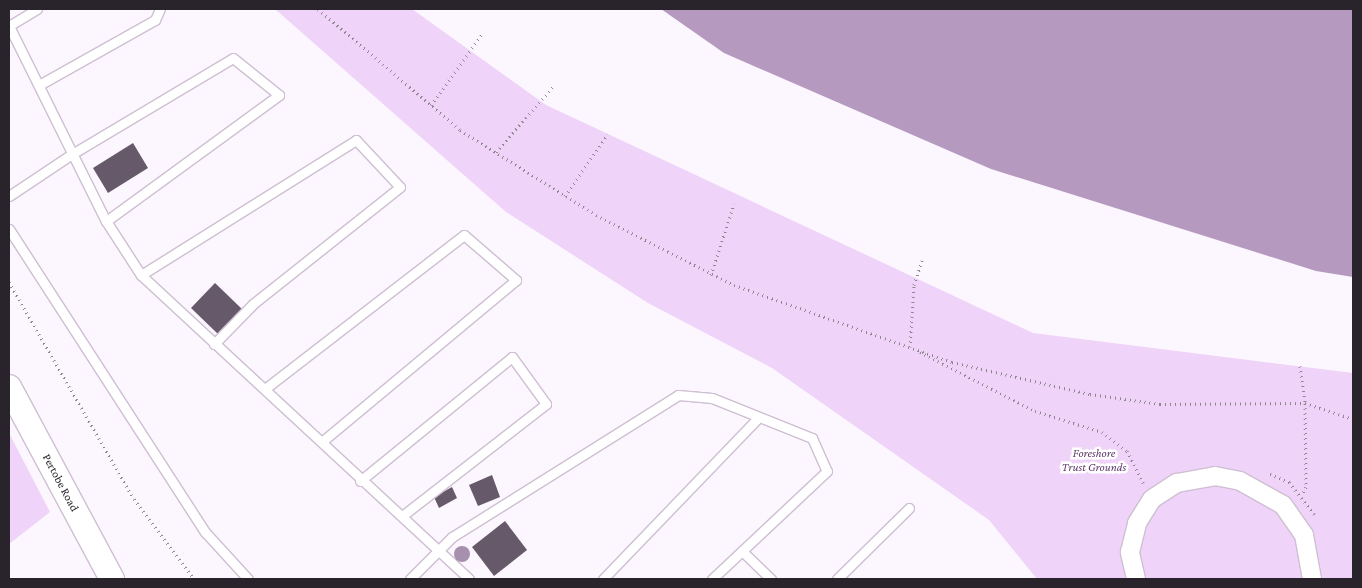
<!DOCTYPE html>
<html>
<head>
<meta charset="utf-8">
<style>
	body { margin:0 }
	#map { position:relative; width:1362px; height:588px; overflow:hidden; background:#fcf6fe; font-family:"Crimson Pro",serif }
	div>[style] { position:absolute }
	.green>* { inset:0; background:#efd3f8 }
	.water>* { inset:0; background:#b599bf }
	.building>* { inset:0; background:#66596a }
	.path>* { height:3px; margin-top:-1.5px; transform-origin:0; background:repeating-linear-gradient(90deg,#8d878f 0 1px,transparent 0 5px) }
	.roads { filter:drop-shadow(1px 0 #cebfd2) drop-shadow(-1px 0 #cebfd2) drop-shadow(0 1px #cebfd2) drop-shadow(0 -1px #cebfd2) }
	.lane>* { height:9px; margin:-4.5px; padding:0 4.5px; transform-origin:4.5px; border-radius:4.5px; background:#fff }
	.street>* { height:18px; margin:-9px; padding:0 9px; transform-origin:9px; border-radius:9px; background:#fff }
	.secondary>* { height:24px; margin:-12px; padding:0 12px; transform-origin:12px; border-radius:12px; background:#fff }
	.trees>* { width:16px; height:16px; margin:-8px; border-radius:50%; background:#a78fae }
	span { translate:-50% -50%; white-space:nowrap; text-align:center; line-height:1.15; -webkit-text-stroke:5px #fff; paint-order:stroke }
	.park-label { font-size:12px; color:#613b6d; font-style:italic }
	.street-label { font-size:12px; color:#29232b }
	.frame { position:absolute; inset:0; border:10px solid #29232b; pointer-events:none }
</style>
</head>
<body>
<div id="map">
	<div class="green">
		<i style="clip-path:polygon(275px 9px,412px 9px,546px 105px,1033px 333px,1353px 373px,1353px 579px,1037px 579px,989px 520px,772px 368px,648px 303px,506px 212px)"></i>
		<i style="clip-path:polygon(9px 433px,50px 512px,9px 544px)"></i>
	</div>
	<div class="water">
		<i style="clip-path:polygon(661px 9px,1353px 9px,1353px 277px,1316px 271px,991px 169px,724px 53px)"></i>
	</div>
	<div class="building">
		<i style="clip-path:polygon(133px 143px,148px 168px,108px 193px,93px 168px)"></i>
		<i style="clip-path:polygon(215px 283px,243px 310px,219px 335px,191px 308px)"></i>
		<i style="clip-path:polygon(492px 475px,500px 497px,478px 506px,469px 485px)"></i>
		<i style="clip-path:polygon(452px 487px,457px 498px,439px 508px,434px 497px)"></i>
		<i style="clip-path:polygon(505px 521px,527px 550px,494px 576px,472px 547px)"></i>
	</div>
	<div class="path">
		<i style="left:318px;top:9px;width:187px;rotate:40.4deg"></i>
		<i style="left:460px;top:130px;width:160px;rotate:32deg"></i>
		<i style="left:596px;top:215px;width:155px;rotate:26.9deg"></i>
		<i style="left:734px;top:285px;width:231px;rotate:19.5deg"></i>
		<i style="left:952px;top:362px;width:142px;rotate:13.1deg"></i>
		<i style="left:1090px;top:394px;width:71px;rotate:8.1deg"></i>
		<i style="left:1160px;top:404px;width:145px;rotate:-0.4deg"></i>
		<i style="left:1305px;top:403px;width:51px;rotate:18.4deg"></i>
		<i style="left:431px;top:105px;width:89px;rotate:-54.2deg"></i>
		<i style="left:496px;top:152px;width:86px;rotate:-48.8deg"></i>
		<i style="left:565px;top:196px;width:75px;rotate:-55.3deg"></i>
		<i style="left:711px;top:275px;width:75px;rotate:-72.1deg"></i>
		<i style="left:9px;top:282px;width:250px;rotate:60.1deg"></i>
		<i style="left:134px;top:499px;width:100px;rotate:53.1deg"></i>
		<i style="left:910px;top:347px;width:62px;rotate:-86.3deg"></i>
		<i style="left:914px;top:285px;width:26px;rotate:-72deg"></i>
		<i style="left:920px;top:352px;width:129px;rotate:27.2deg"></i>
		<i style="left:1035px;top:411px;width:70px;rotate:17.4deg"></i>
		<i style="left:1102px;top:432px;width:31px;rotate:37deg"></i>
		<i style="left:1127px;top:451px;width:36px;rotate:63deg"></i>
		<i style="left:1300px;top:366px;width:37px;rotate:82deg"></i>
		<i style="left:1305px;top:403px;width:84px;rotate:89.3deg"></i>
		<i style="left:1306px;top:487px;width:9px;rotate:117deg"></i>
		<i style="left:1270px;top:474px;width:21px;rotate:23deg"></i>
		<i style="left:1289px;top:482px;width:41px;rotate:52deg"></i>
	</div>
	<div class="roads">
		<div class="lane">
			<i style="left:37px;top:9px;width:33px;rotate:149deg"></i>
			<i style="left:9px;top:26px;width:218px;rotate:63.6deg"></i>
			<i style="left:106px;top:221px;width:64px;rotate:57.1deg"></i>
			<i style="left:141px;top:275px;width:447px;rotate:42.8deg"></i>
			<i style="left:39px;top:85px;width:133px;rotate:-29.3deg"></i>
			<i style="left:155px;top:20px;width:12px;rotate:-66deg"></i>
			<i style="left:9px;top:196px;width:76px;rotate:-33.7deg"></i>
			<i style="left:72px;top:154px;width:187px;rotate:-30.8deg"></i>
			<i style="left:233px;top:58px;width:59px;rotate:38.8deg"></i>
			<i style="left:279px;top:95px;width:214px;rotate:143.9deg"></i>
			<i style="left:9px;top:229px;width:362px;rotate:57.1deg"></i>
			<i style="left:206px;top:533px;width:62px;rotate:47.6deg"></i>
			<i style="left:141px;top:275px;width:254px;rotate:-32.1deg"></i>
			<i style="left:356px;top:140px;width:64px;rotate:46.9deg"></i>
			<i style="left:400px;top:187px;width:188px;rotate:141.5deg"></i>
			<i style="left:253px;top:304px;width:56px;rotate:134.3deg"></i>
			<i style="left:266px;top:388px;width:250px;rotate:-37.7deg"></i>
			<i style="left:464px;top:235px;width:69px;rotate:40.9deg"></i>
			<i style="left:516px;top:280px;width:251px;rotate:140.2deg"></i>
			<i style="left:360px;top:481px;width:196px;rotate:-39.2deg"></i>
			<i style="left:512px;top:357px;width:58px;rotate:54.1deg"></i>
			<i style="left:546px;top:404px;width:182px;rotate:142.1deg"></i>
			<i style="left:742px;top:551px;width:40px;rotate:44deg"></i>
			<i style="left:410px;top:579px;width:59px;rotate:-45deg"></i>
			<i style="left:452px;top:537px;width:267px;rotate:-32.1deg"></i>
			<i style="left:678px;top:395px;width:34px;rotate:5deg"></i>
			<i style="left:712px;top:398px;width:108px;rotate:21.8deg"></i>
			<i style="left:812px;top:438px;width:36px;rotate:66deg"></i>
			<i style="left:827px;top:471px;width:158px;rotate:136.8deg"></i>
			<i style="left:603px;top:579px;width:225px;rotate:-46.1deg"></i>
			<i style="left:837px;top:579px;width:101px;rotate:-44.6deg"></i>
		</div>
		<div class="street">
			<i style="left:1136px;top:579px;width:28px;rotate:-103deg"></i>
			<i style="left:1130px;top:552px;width:30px;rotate:-76deg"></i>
			<i style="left:1137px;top:523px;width:28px;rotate:-58deg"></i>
			<i style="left:1152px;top:499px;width:30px;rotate:-33deg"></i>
			<i style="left:1177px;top:483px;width:39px;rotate:-10deg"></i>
			<i style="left:1215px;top:476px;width:25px;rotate:11deg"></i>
			<i style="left:1240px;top:481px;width:49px;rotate:29.2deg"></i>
			<i style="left:1283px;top:505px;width:37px;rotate:55deg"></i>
			<i style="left:1304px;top:535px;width:45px;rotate:79.7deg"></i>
		</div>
		<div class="secondary">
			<i style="left:9px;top:387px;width:218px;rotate:61.8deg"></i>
		</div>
	</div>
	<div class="trees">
		<i style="left:462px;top:554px"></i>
	</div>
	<div class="park-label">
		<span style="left:1094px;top:461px">Foreshore<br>Trust Grounds</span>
	</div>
	<div class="street-label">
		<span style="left:60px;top:483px;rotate:62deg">Pertobe Road</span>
	</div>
	<div class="frame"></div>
</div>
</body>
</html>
